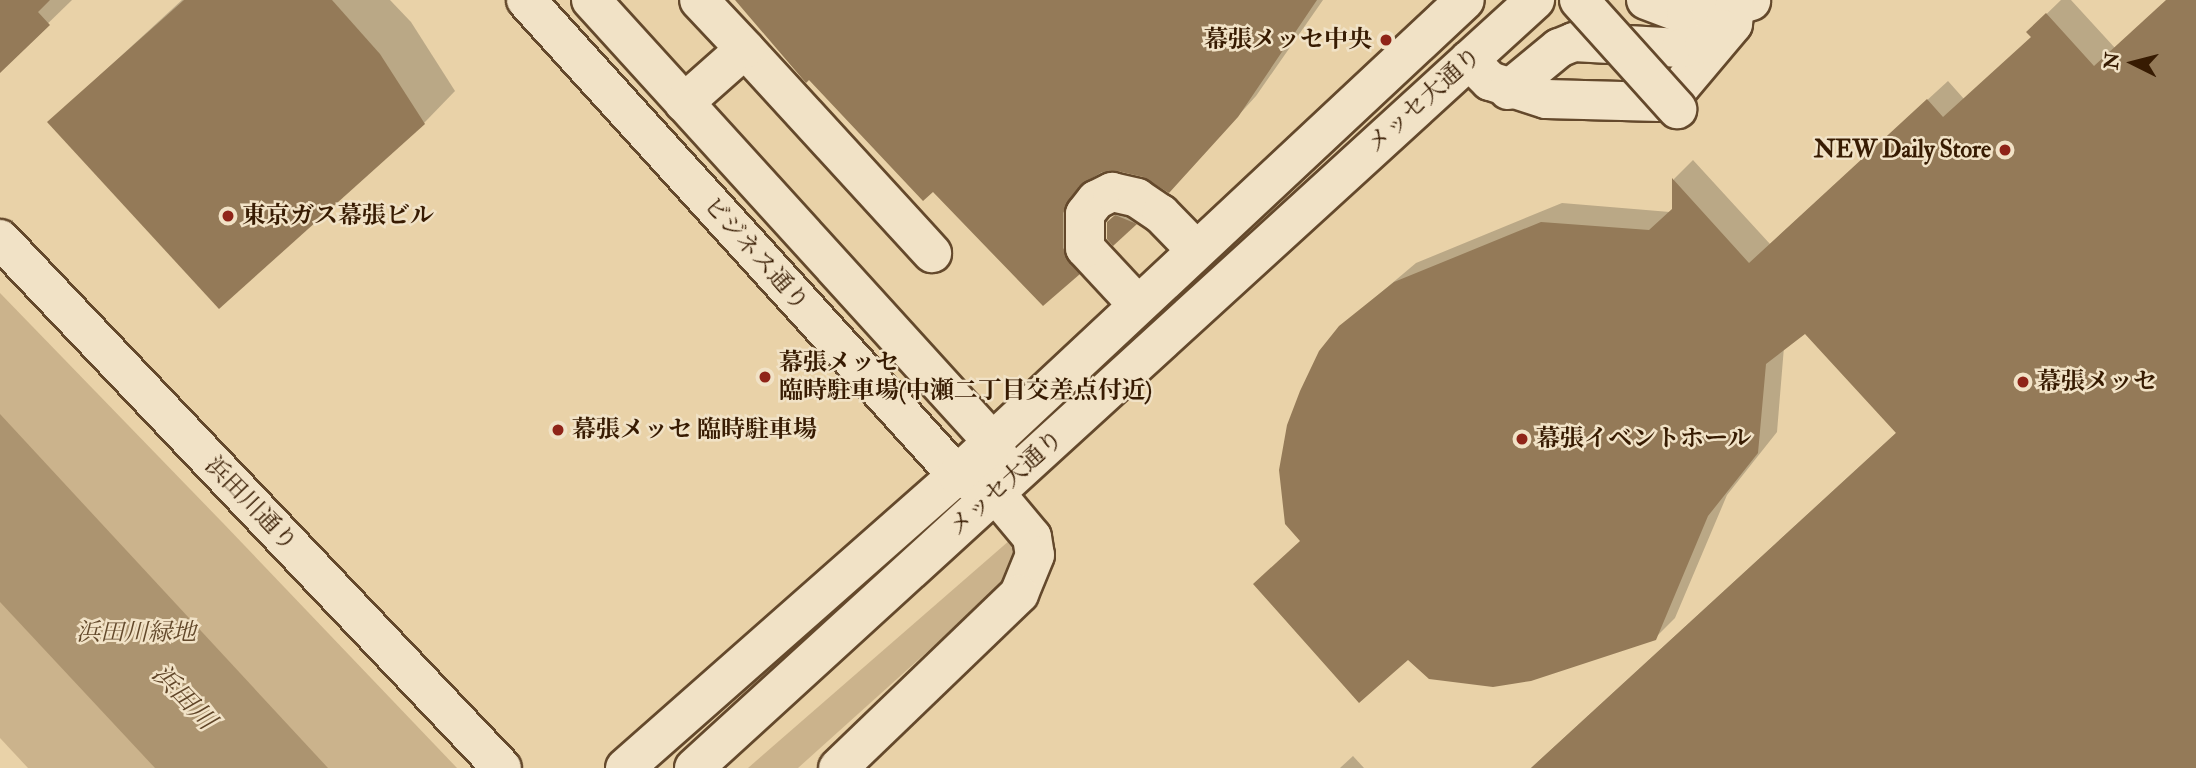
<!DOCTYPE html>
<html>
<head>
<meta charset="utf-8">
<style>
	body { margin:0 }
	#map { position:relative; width:2196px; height:768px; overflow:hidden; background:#e9d2a8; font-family:"IM FELL Double Pica","Noto Serif JP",serif }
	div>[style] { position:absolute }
	.green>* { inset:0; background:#cbb38c }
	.water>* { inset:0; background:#ac9470 }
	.shadow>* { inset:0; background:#0003 }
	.building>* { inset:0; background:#947a58 }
	.roads { filter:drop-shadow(2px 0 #64492c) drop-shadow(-2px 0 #64492c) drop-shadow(0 2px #64492c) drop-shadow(0 -2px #64492c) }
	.minor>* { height:38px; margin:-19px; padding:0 19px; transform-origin:19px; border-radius:19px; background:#f1e2c6 }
	.bridges { filter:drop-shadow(2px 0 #64492c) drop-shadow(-2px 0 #64492c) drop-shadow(0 2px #64492c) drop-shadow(0 -2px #64492c) }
	.minor-bridge>* { height:38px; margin:-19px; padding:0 19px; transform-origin:19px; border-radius:19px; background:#f1e2c6 }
	.dots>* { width:19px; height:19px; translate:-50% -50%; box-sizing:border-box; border:4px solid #f1e2c6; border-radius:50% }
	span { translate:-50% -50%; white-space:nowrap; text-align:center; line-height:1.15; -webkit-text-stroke:5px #f1e2c6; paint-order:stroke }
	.poi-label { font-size:24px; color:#371b02; font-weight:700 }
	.right { translate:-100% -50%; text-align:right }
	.left { translate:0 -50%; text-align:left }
	.street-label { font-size:24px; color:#371b02 }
	.park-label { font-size:24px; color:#63492b; font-style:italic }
	.water-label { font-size:26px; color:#604528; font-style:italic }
	.north { position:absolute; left:2098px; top:28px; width:70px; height:70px; -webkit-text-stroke:5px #f1e2c6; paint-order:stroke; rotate:276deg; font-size:19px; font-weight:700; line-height:28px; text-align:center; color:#371b02 }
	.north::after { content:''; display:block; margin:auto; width:24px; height:32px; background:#371b02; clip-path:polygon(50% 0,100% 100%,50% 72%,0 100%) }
</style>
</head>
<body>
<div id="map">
	<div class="green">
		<i style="clip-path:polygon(0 293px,222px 522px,457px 768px,28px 768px,0 738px)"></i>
		<i style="clip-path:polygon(1010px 540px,1018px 552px,1007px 580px,798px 768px,748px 768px)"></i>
	</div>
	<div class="water">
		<i style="clip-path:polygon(0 414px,328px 768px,155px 768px,0 602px)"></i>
	</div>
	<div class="shadow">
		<i style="clip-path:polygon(0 0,72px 0,0 70px)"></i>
		<i style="clip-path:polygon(182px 0,390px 0,411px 22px,455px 91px,424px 123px,49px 122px)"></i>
		<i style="clip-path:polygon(737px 0,1323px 0,1256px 96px,1187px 172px,1143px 175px,1117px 169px,1090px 178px,1081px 193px,1097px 254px,1078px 273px,933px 189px,809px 78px,806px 81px)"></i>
		<i style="clip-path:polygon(2061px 0,2071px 0,2115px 48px,2167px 0,2196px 0,2196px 768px,1531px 768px,1897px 432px,1805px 331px,1784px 347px,1777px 432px,1727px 495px,1675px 618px,1655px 638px,1302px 540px,1340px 327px,1416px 263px,1562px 203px,1670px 212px,1674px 208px,1674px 179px,1693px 160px,1770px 244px,1948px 81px,1964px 99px,2033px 36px,2028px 32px)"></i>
		<i style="clip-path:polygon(1121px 211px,1140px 219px,1113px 243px,1114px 217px)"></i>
		<i style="clip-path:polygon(1353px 756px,1364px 768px,1340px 768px)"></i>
	</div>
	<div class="building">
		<i style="clip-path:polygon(0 0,50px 0,38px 12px,50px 25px,0 73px)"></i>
		<i style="clip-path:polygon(184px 0,332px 0,380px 54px,425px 124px,219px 309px,47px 122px)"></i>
		<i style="clip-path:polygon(735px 0,1317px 0,1238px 117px,1169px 193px,1143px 177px,1117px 171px,1102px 172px,1079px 186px,1063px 213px,1063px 248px,1080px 274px,1043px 306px,933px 192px,923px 201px,809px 80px,806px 83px)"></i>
		<i style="clip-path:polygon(2166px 0,2196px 0,2196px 768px,1531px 768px,1896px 433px,1805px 334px,1766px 364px,1758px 453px,1708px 516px,1656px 640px,1531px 681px,1493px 687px,1429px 679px,1408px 660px,1359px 703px,1253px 584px,1300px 541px,1285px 524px,1279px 470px,1287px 425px,1300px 391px,1319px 351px,1339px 326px,1394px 282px,1541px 222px,1649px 230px,1672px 209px,1672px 178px,1749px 263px,1927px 99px,1943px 117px,2031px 37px,2026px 32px,2046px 13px,2094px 66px)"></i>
		<i style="clip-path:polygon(1115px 215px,1137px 224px,1113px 246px,1107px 239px,1107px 222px)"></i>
	</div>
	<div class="roads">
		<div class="minor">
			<i style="left:526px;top:0;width:641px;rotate:47.78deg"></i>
			<i style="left:957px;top:475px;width:43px;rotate:26deg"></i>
			<i style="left:996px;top:494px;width:56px;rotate:50.1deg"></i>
			<i style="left:1032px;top:537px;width:18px;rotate:81deg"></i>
			<i style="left:1035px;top:555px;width:42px;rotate:112.3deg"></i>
			<i style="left:1019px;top:594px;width:251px;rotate:136.1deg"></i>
			<i style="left:591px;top:0;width:596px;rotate:47.72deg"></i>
			<i style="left:992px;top:441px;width:24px;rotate:66deg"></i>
			<i style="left:1646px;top:0;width:43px;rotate:20.6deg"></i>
			<i style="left:1686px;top:15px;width:25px;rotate:-5deg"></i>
			<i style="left:1711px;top:13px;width:42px;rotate:-16.7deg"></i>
			<i style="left:745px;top:49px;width:277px;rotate:47.5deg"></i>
			<i style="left:1469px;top:60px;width:30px;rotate:45deg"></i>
			<i style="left:1490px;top:81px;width:59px;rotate:17.8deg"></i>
			<i style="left:1546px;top:99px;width:114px;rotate:1.5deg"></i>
			<i style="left:1660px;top:102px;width:25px;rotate:-37deg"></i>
			<i style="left:1680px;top:87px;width:82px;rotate:-49.9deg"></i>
			<i style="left:1733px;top:24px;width:18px;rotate:-84deg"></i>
			<i style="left:1508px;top:90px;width:66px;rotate:-39.5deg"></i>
			<i style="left:1559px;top:48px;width:16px;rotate:-22deg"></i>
			<i style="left:1574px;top:42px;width:107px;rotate:3.2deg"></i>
			<i style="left:1681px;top:48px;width:23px;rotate:-10deg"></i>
			<i style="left:1704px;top:44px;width:24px;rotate:-38deg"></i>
			<i style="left:684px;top:103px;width:81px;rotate:-41.5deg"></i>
			<i style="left:745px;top:49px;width:67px;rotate:-133.2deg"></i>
			<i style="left:0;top:239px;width:729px;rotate:46.5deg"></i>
			<i style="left:1137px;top:304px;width:76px;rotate:-132.9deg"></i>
			<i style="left:1085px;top:248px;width:34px;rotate:-90deg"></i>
			<i style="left:1085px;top:214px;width:18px;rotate:-52deg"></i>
			<i style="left:1096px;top:200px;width:18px;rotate:-27deg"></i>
			<i style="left:1112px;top:192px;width:26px;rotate:13deg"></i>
			<i style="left:1137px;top:198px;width:29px;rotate:34deg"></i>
			<i style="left:1161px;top:214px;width:49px;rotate:45.8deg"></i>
			<i style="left:625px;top:768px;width:443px;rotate:-41.4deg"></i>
			<i style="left:957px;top:475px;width:695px;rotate:-43.08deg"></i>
			<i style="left:694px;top:768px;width:1139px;rotate:-42.4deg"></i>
		</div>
	</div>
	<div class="bridges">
		<div class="minor-bridge">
			<i style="left:1579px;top:0;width:147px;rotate:48deg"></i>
		</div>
	</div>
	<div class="dots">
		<i style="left:1386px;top:40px;background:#8f2418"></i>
		<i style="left:2005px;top:150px;background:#8f2418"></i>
		<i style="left:228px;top:216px;background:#8f2418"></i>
		<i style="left:765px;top:377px;background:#8f2418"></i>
		<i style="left:2023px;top:382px;background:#8f2418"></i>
		<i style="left:558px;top:430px;background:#8f2418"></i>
		<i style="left:1522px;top:439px;background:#8f2418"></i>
	</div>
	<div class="poi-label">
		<span class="right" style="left:1372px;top:40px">幕張メッセ中央</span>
		<span class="right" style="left:1991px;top:150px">NEW Daily Store</span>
		<span class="left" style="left:242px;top:216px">東京ガス幕張ビル</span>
		<span class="left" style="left:779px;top:377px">幕張メッセ<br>臨時駐車場(中瀬二丁目交差点付近)</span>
		<span class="left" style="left:2037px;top:382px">幕張メッセ</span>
		<span class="left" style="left:572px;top:430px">幕張メッセ 臨時駐車場</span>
		<span class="left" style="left:1536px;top:439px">幕張イベントホール</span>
	</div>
	<div class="street-label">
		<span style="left:1424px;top:100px;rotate:-42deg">メッセ大通り</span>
		<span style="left:756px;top:254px;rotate:48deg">ビジネス通り</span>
		<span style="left:1006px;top:483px;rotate:-42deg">メッセ大通り</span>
		<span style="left:251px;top:504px;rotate:46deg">浜田川通り</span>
	</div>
	<div class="park-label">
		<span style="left:136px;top:633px">浜田川緑地</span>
	</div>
	<div class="water-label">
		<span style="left:183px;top:698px;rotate:46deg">浜田川</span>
	</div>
	<div class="north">N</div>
</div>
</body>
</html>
